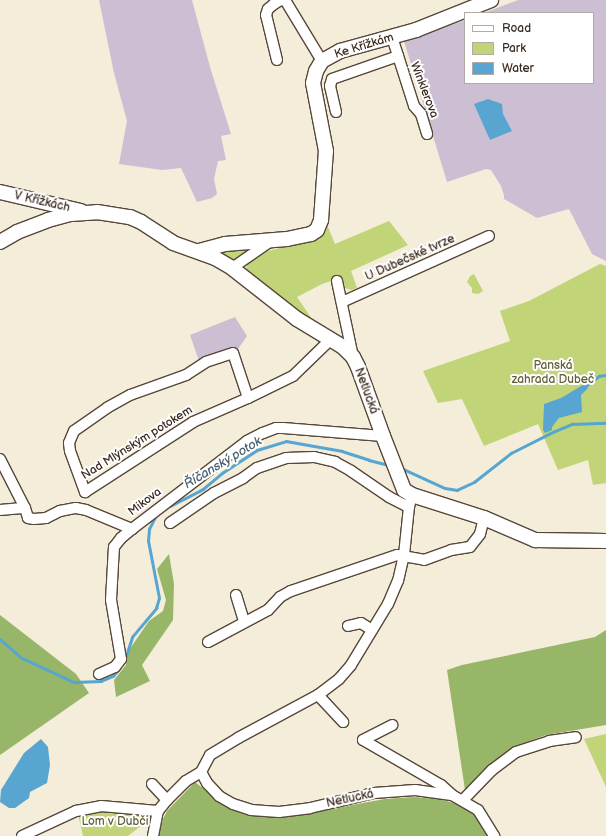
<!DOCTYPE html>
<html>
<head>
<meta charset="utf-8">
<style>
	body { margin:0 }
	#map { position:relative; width:606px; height:836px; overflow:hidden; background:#f3edd9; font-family:"Balsamiq Sans",sans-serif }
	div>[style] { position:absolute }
	.industrial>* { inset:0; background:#ccbfd4 }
	.green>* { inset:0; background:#c1d477 }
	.forest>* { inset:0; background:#98b668 }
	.water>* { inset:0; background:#57a5d0 }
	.stream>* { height:2.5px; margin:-1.25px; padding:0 1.25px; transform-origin:1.25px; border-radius:1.25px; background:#57a5d0 }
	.roads { filter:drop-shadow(1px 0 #57473a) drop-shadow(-1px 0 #57473a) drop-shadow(0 1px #57473a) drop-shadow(0 -1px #57473a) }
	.street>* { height:10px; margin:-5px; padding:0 5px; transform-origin:5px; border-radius:5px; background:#fff }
	.secondary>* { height:14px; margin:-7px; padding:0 7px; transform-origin:7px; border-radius:7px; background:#fff }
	span { translate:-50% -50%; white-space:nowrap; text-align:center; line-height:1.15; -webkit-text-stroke:4px #fff; paint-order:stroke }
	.street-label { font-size:12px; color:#3b2a1e }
	.park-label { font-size:12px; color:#635d39 }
	.water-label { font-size:13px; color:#48616e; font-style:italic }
	.legend { position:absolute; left:464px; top:12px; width:130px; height:72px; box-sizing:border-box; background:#fff; border:1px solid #b1aaa5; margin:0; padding:5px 7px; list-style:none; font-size:12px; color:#3b2a1e }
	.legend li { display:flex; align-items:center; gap:8px; height:20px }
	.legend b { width:20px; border:1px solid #b1aaa5 }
</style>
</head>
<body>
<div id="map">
	<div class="industrial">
		<i style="clip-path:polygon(99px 0,192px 0,210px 67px,231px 134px,221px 136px,226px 160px,218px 161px,214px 179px,217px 194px,212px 198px,197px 202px,181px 168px,162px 170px,119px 164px,127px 121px,114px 73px)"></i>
		<i style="clip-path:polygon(518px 0,606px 0,606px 261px,592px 254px,569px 209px,537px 218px,504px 199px,504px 195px,501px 186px,491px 170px,486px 169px,447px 182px,404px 41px,465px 20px,465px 83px,593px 83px,593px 13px,484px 13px)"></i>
		<i style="clip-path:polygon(235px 317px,247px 336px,238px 349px,199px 361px,190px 335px)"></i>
	</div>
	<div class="green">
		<i style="clip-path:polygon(325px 220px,335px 244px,389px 221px,408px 245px,351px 271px,357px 288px,351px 290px,345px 288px,341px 278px,322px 284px,297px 297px,316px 325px,246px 272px,247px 264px,268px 251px,315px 239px)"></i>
		<i style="clip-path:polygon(247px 247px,249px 249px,239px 258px,233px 261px,224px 258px,218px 251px)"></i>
		<i style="clip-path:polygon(600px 264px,606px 266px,606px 483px,593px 485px,588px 460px,558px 470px,538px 424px,484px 446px,462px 399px,438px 403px,423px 371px,510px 341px,500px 311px,529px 301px)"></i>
		<i style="clip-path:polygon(474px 274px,483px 291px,478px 294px,472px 293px,472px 288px,467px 282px,470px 276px)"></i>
		<i style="clip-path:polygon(606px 734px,606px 787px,584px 739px)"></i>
		<i style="clip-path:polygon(114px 809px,151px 818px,128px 836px,83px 836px,78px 814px)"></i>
	</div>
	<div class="forest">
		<i style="clip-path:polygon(169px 554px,174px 584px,173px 620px,142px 665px,150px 681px,116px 697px,114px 680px,126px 665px,129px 650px,149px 621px,163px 611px,166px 600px,157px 569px)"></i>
		<i style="clip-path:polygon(0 615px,76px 674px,89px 693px,0 755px)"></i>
		<i style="clip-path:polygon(606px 630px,606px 725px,546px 735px,511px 748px,465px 790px,447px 670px,462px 665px,595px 637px)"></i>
		<i style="clip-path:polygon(195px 782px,222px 804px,232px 809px,261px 816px,277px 817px,313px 812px,385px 799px,414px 797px,439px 799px,461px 805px,475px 814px,489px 836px,158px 836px,163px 819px,167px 811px)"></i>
	</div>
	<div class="water">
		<i style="clip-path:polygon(488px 99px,502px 104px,503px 114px,512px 131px,490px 140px,474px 104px)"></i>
		<i style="clip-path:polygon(583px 385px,588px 388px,581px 395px,582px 412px,559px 418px,552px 427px,552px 430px,545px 433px,543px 430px,544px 404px,561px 398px)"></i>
		<i style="clip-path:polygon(41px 739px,48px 747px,50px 765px,47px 783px,30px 792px,29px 798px,15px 808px,9px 808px,0 802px,1px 790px,24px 753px)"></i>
	</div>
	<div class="stream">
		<i style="left:583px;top:388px;width:20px;rotate:-37deg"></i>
		<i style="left:599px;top:376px;width:7px;rotate:-8deg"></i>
		<i style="left:401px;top:468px;width:48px;rotate:24.4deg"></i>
		<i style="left:445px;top:488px;width:12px;rotate:9deg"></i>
		<i style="left:457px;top:490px;width:19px;rotate:-25deg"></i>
		<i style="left:474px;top:482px;width:47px;rotate:-38.1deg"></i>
		<i style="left:511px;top:453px;width:47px;rotate:-26.6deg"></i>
		<i style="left:553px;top:432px;width:21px;rotate:-23deg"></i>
		<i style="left:572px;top:424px;width:34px;rotate:-2deg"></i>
		<i style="left:170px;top:506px;width:37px;rotate:-27deg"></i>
		<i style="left:203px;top:489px;width:25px;rotate:-40deg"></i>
		<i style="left:222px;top:473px;width:42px;rotate:-33.3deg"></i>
		<i style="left:257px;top:450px;width:30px;rotate:-17deg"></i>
		<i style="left:286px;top:441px;width:57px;rotate:10.1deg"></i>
		<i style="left:342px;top:451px;width:28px;rotate:18deg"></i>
		<i style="left:369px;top:460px;width:21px;rotate:14deg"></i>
		<i style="left:0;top:639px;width:29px;rotate:41deg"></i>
		<i style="left:22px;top:658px;width:57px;rotate:24.8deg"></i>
		<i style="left:74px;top:682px;width:27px;rotate:-2deg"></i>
		<i style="left:101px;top:681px;width:13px;rotate:-23deg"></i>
		<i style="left:113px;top:676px;width:8px;rotate:-50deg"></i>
		<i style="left:125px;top:659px;width:23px;rotate:-72deg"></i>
		<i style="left:132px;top:637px;width:38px;rotate:-50deg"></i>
		<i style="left:156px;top:608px;width:10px;rotate:-73deg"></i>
		<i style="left:159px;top:598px;width:58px;rotate:-100.9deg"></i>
		<i style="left:148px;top:541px;width:12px;rotate:-85deg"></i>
		<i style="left:149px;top:529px;width:13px;rotate:-63deg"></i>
	</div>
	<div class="roads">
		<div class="street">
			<i style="left:285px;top:0;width:71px;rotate:58.8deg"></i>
			<i style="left:392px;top:37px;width:72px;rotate:72.3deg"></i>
			<i style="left:414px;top:106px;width:11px;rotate:49deg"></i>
			<i style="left:421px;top:114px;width:21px;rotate:73deg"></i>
			<i style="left:277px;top:60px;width:46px;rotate:-103.7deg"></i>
			<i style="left:266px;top:15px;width:6px;rotate:-72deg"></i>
			<i style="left:268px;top:9px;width:8px;rotate:-40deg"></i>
			<i style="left:274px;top:4px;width:8px;rotate:-30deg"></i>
			<i style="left:336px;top:112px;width:27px;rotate:-103deg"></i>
			<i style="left:330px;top:86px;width:7px;rotate:-74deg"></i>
			<i style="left:332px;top:79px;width:70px;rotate:-19.2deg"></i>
			<i style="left:232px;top:268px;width:47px;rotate:-34.7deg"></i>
			<i style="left:337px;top:281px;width:78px;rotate:78.1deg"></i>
			<i style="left:342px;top:302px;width:161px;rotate:-24.2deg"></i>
			<i style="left:248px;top:398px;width:47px;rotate:-108.4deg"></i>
			<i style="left:233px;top:353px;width:28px;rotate:162deg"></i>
			<i style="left:206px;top:362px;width:24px;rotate:147deg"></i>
			<i style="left:186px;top:375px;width:59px;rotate:160.3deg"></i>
			<i style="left:130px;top:395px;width:26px;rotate:151deg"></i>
			<i style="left:107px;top:408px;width:40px;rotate:145.1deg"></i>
			<i style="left:74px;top:431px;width:13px;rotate:113deg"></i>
			<i style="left:69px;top:443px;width:8px;rotate:83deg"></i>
			<i style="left:70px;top:451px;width:44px;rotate:69.9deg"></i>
			<i style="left:85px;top:492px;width:129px;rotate:-32.9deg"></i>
			<i style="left:193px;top:422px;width:60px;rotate:-23.6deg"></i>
			<i style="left:248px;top:398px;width:50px;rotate:-26.1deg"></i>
			<i style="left:293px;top:376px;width:53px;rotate:-44.2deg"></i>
			<i style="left:0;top:459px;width:55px;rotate:63deg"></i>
			<i style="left:0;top:510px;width:25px;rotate:-5deg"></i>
			<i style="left:25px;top:508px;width:10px;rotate:73deg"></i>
			<i style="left:28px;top:518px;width:6px;rotate:9deg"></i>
			<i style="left:34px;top:519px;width:12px;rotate:-5deg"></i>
			<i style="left:46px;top:518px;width:16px;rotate:-27deg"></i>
			<i style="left:60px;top:511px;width:16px;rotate:-11deg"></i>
			<i style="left:76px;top:508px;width:10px;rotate:11deg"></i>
			<i style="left:86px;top:510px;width:50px;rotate:22.4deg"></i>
			<i style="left:132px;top:529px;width:145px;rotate:-37.4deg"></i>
			<i style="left:247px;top:441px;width:18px;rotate:-27deg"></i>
			<i style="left:263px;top:433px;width:14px;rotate:-21deg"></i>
			<i style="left:276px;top:428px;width:7px"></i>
			<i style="left:283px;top:428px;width:100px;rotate:4.6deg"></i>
			<i style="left:170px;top:523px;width:53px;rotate:-34.3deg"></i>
			<i style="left:214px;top:493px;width:33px;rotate:-27deg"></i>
			<i style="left:243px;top:478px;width:17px;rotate:-36deg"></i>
			<i style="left:257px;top:468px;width:31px;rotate:-19deg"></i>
			<i style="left:286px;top:458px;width:28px;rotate:-2deg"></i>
			<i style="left:314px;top:457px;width:22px;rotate:13deg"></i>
			<i style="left:335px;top:462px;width:18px;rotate:29deg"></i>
			<i style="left:351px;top:471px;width:46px;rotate:34.4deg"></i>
			<i style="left:389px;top:497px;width:22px;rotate:27deg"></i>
			<i style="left:236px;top:595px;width:28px;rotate:73deg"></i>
			<i style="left:348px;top:626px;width:13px;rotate:-13deg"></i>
			<i style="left:361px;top:623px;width:13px;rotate:32deg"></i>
			<i style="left:208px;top:642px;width:68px;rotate:-28.1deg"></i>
			<i style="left:268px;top:610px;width:18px;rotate:-47deg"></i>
			<i style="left:280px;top:597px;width:13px;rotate:-29deg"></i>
			<i style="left:291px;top:591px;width:112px;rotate:-18.8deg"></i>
			<i style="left:397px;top:555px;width:27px;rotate:10deg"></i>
			<i style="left:424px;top:560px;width:29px;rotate:-20deg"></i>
			<i style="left:451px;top:550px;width:19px;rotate:-9deg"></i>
			<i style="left:470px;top:547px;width:16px;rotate:-52deg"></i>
			<i style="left:480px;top:534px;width:16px;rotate:-76deg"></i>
			<i style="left:99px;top:674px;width:17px;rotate:-24deg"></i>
			<i style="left:115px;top:667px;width:10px;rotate:-53deg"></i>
			<i style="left:121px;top:659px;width:60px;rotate:-99.6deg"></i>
			<i style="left:111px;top:600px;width:53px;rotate:-86.8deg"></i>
			<i style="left:114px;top:547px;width:11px;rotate:-52deg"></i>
			<i style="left:121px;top:538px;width:14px;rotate:-39deg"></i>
			<i style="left:318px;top:695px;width:37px;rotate:47deg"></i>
			<i style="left:363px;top:740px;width:90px;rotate:30deg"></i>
			<i style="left:441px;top:785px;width:15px;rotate:42deg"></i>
			<i style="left:363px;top:740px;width:33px;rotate:-27deg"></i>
			<i style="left:201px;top:772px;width:13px;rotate:61deg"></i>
			<i style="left:207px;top:783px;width:18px;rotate:47deg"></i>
			<i style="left:219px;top:796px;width:16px;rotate:30deg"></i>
			<i style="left:233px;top:804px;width:19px;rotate:18deg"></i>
			<i style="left:251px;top:810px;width:28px;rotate:4deg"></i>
			<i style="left:279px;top:812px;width:31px;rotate:-7deg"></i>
			<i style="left:310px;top:808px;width:66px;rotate:-13.2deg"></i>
			<i style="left:374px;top:793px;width:41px;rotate:-4.2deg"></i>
			<i style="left:415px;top:790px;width:37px;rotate:8deg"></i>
			<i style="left:452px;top:795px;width:30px;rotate:30deg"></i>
			<i style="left:478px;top:810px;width:31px;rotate:58deg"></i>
			<i style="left:152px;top:784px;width:22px;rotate:47deg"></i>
			<i style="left:463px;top:800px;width:42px;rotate:-46deg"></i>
			<i style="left:492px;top:770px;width:30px;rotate:-37deg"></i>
			<i style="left:516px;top:752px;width:35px;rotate:-18deg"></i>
			<i style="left:549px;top:741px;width:27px;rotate:-8deg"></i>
			<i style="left:22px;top:836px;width:60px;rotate:-24.8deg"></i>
			<i style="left:76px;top:811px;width:25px;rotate:-11deg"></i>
			<i style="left:101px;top:806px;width:57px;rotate:5deg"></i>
			<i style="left:153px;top:836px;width:25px;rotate:-79deg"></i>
			<i style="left:158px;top:811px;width:14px;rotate:-51deg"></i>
			<i style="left:167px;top:800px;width:27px;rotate:-45deg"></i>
			<i style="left:186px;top:781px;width:17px;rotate:-31deg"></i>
			<i style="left:201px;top:772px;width:19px;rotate:-62deg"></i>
			<i style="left:210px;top:755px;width:33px;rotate:-31deg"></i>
			<i style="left:238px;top:738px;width:91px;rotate:-28.3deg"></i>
			<i style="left:318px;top:695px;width:26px;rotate:-37deg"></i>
			<i style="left:339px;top:679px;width:18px;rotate:-49deg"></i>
			<i style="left:351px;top:665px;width:71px;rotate:-58.8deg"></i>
			<i style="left:388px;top:604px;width:25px;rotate:-67deg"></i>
			<i style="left:398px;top:581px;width:27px;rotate:-77deg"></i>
			<i style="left:404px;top:555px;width:48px;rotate:-84.1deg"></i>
			<i style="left:409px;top:507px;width:12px;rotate:-76deg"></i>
		</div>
		<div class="secondary">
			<i style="left:0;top:192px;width:83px;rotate:13.2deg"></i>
			<i style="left:0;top:242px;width:20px;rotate:-30deg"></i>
			<i style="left:17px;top:232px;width:33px;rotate:-21deg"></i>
			<i style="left:48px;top:220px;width:24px;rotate:-15deg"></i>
			<i style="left:71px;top:214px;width:26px;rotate:-4deg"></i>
			<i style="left:97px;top:212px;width:33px;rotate:9deg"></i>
			<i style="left:130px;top:217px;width:12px;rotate:24deg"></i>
			<i style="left:141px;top:222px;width:38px;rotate:33deg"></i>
			<i style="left:173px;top:243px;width:45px;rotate:19.7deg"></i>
			<i style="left:215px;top:258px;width:20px;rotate:30deg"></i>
			<i style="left:232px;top:268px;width:83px;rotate:38.1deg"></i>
			<i style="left:297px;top:319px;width:54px;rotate:31.3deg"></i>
			<i style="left:343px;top:347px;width:14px;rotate:45deg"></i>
			<i style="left:353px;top:357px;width:11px;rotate:63deg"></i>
			<i style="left:358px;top:367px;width:73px;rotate:70.1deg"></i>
			<i style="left:383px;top:436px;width:58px;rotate:68.7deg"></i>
			<i style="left:404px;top:490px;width:9px;rotate:32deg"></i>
			<i style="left:412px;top:495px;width:76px;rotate:17.7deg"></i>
			<i style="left:484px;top:518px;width:56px;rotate:23.3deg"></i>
			<i style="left:535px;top:540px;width:71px;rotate:0.8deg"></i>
			<i style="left:199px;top:251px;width:27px;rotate:-15deg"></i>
			<i style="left:225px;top:244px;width:62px;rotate:-4.6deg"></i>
			<i style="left:287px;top:239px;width:25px;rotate:-12deg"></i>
			<i style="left:311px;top:234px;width:7px;rotate:-34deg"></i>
			<i style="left:317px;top:230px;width:11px;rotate:-68deg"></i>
			<i style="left:321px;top:220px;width:69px;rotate:-85.9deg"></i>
			<i style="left:326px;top:151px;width:69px;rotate:-100.8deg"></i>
			<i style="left:313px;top:83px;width:12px;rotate:-76deg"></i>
			<i style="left:316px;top:71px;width:12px;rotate:-59deg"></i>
			<i style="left:322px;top:61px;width:21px;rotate:-29deg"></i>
			<i style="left:340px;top:51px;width:79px;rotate:-15.4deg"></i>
			<i style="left:416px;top:30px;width:81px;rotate:-21.8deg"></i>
		</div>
	</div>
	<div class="street-label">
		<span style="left:364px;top:46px;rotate:-17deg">Ke Křížkám</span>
		<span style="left:424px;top:90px;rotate:69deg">Winklerova</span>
		<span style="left:42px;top:202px;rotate:13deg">V Křížkách</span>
		<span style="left:410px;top:258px;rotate:-24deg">U Dubečské tvrze</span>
		<span style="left:366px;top:391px;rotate:70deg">Netlucká</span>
		<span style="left:137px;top:443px;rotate:-32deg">Nad Mlýnským potokem</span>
		<span style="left:145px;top:502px;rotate:-37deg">Mikova</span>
		<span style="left:350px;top:799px;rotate:-12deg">Netlucká</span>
	</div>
	<div class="park-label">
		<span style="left:553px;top:373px">Panská<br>zahrada Dubeč</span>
		<span style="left:115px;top:822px">Lom v Dubči</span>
	</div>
	<div class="water-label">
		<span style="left:223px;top:463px;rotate:-31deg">Říčanský potok</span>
	</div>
	<ul class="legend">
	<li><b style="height:5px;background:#fff"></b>Road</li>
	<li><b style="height:11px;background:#c1d477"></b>Park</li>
	<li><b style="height:11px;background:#57a5d0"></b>Water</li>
	</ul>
</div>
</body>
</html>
